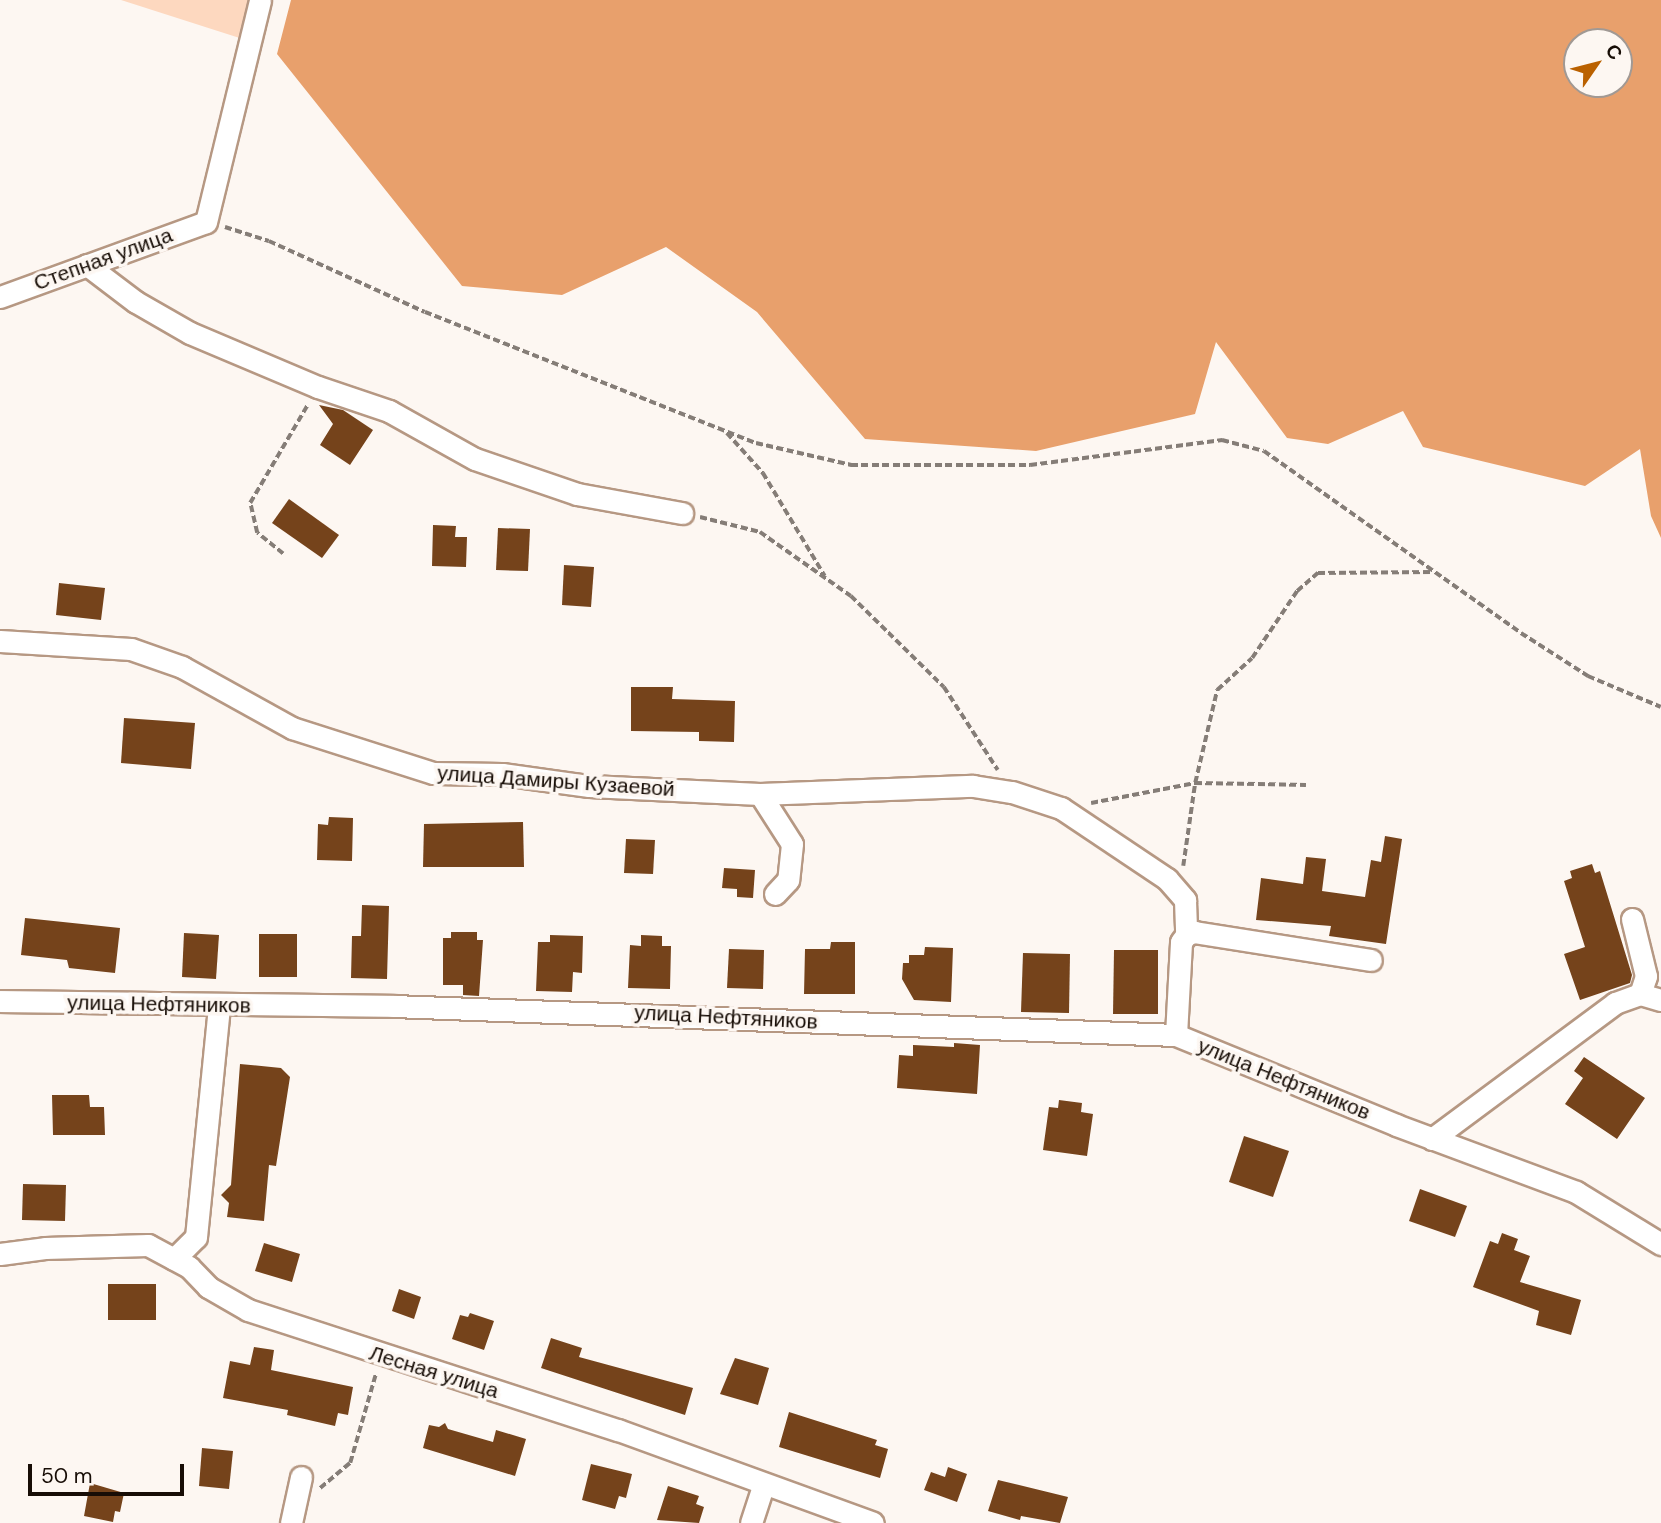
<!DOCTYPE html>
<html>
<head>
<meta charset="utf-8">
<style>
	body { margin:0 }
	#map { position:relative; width:1661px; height:1523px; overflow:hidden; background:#fdf7f2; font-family:"DM Sans",sans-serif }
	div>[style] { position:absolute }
	.green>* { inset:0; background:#fdd8bf }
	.forest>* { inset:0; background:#e8a06c }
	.building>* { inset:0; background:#75431b }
	.path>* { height:3.5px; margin-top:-1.75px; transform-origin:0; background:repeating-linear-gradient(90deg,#857d77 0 7px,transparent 0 10.5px) }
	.roads { filter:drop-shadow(2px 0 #b69883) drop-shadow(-2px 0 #b69883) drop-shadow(0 2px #b69883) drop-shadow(0 -2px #b69883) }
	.minor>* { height:21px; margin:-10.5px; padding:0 10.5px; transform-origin:10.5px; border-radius:10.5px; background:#fff }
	span { translate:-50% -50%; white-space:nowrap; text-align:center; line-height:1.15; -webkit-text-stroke:7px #fdf7f2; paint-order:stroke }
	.street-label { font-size:21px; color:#170d06 }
	.north { position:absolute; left:1563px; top:28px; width:70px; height:70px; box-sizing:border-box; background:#fdf7f2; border:2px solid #a19994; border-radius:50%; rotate:55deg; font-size:19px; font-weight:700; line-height:28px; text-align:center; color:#170d06 }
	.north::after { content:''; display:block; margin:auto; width:24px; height:32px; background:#ba6100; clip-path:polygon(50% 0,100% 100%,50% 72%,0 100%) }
	.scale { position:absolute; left:28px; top:1464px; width:156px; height:32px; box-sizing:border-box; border:4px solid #170d06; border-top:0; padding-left:9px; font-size:21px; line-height:24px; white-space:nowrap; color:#170d06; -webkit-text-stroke:5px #fdf7f2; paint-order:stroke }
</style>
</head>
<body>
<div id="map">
	<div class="green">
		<i style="clip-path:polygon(121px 0,267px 0,258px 44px)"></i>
	</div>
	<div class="forest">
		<i style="clip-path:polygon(evenodd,291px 0,1661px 0,1661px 538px,1651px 516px,1640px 449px,1585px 486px,1423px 447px,1403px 411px,1328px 444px,1287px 438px,1216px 342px,1195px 414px,1036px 451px,865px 439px,757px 312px,666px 247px,562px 295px,462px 286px,277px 54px,291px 0,1577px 42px,1619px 42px,1619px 84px,1577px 84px,1577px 42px)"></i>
	</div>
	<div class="building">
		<i style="clip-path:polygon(319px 405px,343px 410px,373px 430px,350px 465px,320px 445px,333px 424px)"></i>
		<i style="clip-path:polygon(289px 499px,339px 535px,322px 558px,272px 523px)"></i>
		<i style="clip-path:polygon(433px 525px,456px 526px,455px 537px,467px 537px,466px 567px,432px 566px)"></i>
		<i style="clip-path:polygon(498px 528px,530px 529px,528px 571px,496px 570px)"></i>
		<i style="clip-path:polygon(564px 565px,594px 567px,591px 607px,562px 605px)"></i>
		<i style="clip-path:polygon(59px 583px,105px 588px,101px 620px,56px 615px)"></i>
		<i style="clip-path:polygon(631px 687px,673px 687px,672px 699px,735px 701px,734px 742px,699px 741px,699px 732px,631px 731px)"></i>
		<i style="clip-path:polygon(124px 718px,195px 723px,191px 769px,121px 763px)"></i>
		<i style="clip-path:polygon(329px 817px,353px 818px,352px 861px,317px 860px,318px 824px,328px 825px)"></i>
		<i style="clip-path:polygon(523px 822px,524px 867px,423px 867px,424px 824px)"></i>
		<i style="clip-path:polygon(1385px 836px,1402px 839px,1386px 944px,1329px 936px,1331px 926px,1256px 920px,1261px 878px,1303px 884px,1306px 857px,1326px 859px,1322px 891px,1365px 897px,1371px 860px,1381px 862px)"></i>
		<i style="clip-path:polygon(626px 839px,655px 840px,653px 874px,624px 873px)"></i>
		<i style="clip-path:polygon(1592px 864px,1595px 873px,1600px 871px,1632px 975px,1630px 983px,1580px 1000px,1564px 954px,1585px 947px,1564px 881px,1572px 878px,1570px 871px)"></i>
		<i style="clip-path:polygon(724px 868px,755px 870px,753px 898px,737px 897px,737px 889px,722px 888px)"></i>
		<i style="clip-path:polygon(362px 905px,389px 906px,387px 979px,351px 978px,352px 936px,361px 936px)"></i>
		<i style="clip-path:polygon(25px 918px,120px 928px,115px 973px,69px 968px,67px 960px,21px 955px)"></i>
		<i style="clip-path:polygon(451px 932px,477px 932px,477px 940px,483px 940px,479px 996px,463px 995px,463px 985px,443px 985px,443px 938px,451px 938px)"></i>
		<i style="clip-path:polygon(184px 933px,219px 935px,216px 979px,182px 977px)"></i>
		<i style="clip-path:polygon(259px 934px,297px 934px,297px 977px,259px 977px)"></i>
		<i style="clip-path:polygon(550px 935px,583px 936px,582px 973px,573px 972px,572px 992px,536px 991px,538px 942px,550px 942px)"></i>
		<i style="clip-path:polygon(641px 935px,662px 936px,662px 946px,671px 946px,670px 989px,628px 988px,630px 945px,641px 946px)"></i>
		<i style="clip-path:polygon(831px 942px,855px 942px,855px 994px,804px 994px,805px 949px,830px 949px)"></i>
		<i style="clip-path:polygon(925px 947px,953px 948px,951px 1002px,914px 1000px,902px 979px,903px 963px,909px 963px,909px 955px,924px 955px)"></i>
		<i style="clip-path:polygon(729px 949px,764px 950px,763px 989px,727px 988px)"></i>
		<i style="clip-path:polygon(1114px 950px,1158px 950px,1158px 1014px,1113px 1014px)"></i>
		<i style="clip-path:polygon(1023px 953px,1070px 954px,1069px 1013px,1021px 1012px)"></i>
		<i style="clip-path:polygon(954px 1043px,980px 1045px,977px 1094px,897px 1088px,899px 1055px,913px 1056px,913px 1045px,954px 1047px)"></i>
		<i style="clip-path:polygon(1584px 1057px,1645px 1098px,1617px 1139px,1565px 1104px,1583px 1078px,1574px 1071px)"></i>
		<i style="clip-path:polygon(240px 1064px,281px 1068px,290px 1077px,276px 1166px,269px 1165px,264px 1221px,227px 1217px,229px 1203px,221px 1195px,231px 1185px)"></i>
		<i style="clip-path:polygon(52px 1095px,89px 1095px,90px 1107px,104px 1107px,105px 1135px,53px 1135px)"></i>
		<i style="clip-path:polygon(1059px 1100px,1082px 1103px,1081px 1112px,1093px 1114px,1087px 1156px,1043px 1150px,1049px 1107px,1058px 1108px)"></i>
		<i style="clip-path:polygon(1244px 1136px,1289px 1151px,1273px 1197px,1229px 1182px)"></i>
		<i style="clip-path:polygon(23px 1184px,66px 1185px,65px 1221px,22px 1220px)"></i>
		<i style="clip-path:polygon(1420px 1189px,1467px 1206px,1455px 1237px,1409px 1221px)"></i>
		<i style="clip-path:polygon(1502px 1233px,1518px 1239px,1514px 1250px,1530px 1256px,1520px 1282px,1581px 1300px,1571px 1335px,1536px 1325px,1539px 1311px,1473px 1287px,1490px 1241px,1498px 1244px)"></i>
		<i style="clip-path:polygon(264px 1243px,300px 1254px,292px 1282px,255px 1271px)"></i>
		<i style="clip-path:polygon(108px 1284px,156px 1284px,156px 1320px,108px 1320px)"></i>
		<i style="clip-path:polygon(399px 1289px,421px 1297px,414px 1319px,392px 1311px)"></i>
		<i style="clip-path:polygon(470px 1313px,494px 1321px,484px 1350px,452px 1339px,460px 1315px,468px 1317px)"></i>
		<i style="clip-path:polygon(551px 1338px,582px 1348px,579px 1357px,693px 1388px,685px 1415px,541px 1368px)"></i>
		<i style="clip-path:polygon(254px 1347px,274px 1350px,271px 1370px,353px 1387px,348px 1415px,338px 1413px,335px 1426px,287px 1415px,288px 1410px,223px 1398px,230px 1361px,250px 1365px)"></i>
		<i style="clip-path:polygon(735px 1358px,769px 1368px,758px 1405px,720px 1394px)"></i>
		<i style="clip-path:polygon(789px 1412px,877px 1440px,875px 1445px,888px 1449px,880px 1478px,779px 1447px)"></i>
		<i style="clip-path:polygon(445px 1423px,448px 1429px,493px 1442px,496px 1430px,526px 1439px,515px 1476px,423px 1448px,429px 1425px,439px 1427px)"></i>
		<i style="clip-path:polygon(202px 1448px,233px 1451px,229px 1489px,199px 1486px)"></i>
		<i style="clip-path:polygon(591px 1464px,632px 1474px,626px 1498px,619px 1496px,615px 1509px,582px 1500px)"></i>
		<i style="clip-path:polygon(948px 1467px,967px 1474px,957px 1502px,924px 1490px,931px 1472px,945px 1477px)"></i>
		<i style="clip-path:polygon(998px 1480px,1068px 1497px,1060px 1523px,1021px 1516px,1020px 1520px,988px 1511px)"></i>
		<i style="clip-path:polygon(90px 1483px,124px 1493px,120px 1512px,115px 1511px,113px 1522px,84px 1516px)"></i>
		<i style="clip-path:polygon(668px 1486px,699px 1496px,696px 1504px,704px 1507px,699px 1523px,657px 1520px)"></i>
	</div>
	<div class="path">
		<i style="left:225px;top:227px;width:46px;rotate:17.7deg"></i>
		<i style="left:269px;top:241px;width:171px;rotate:24.5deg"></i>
		<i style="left:425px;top:312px;width:356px;rotate:21.6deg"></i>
		<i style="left:756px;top:443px;width:98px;rotate:13deg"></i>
		<i style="left:851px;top:465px;width:179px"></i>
		<i style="left:1030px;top:465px;width:194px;rotate:-7.4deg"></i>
		<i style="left:1222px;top:440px;width:43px;rotate:14.7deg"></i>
		<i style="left:1264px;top:451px;width:315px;rotate:35.3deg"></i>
		<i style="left:1521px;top:633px;width:80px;rotate:32.7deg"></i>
		<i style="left:1588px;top:676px;width:79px;rotate:23deg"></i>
		<i style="left:727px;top:433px;width:54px;rotate:48deg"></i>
		<i style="left:763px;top:473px;width:120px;rotate:59deg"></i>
		<i style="left:700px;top:517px;width:62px;rotate:14deg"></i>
		<i style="left:760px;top:532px;width:111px;rotate:35.1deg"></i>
		<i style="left:851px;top:596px;width:130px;rotate:44.4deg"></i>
		<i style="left:944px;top:687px;width:99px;rotate:57deg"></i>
		<i style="left:283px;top:554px;width:33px;rotate:-141deg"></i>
		<i style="left:257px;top:533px;width:31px;rotate:-103deg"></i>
		<i style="left:250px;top:503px;width:115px;rotate:-59.6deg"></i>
		<i style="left:1091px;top:803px;width:106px;rotate:-10.9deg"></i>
		<i style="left:1195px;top:783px;width:111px;rotate:1deg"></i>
		<i style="left:1183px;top:866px;width:84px;rotate:-81.8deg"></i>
		<i style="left:1195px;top:783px;width:96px;rotate:-76.7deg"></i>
		<i style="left:1217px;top:690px;width:47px;rotate:-42.4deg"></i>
		<i style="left:1252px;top:658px;width:81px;rotate:-56.1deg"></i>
		<i style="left:1297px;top:591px;width:28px;rotate:-41deg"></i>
		<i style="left:1318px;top:573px;width:115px;rotate:-0.5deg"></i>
		<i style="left:320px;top:1488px;width:39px;rotate:-40deg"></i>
		<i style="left:350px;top:1463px;width:94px;rotate:-73.9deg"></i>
	</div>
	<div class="roads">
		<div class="minor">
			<i style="left:87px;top:265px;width:61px;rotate:37.1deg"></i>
			<i style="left:136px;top:302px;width:62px;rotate:29.9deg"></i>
			<i style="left:190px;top:333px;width:139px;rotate:22.9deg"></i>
			<i style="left:318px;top:387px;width:75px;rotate:18.7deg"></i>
			<i style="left:389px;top:411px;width:98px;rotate:29.2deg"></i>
			<i style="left:475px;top:459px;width:108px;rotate:18.9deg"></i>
			<i style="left:577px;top:494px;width:107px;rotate:10.3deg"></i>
			<i style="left:0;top:297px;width:219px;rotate:-20deg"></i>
			<i style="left:206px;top:222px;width:228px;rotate:-76.3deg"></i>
			<i style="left:0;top:641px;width:131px;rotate:3.5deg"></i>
			<i style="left:131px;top:649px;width:54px;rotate:19.4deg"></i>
			<i style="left:182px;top:667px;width:126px;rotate:29deg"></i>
			<i style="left:292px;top:728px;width:148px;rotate:17.7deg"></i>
			<i style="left:433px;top:773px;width:69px;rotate:0.8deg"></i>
			<i style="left:502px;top:774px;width:88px;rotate:7.9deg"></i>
			<i style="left:589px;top:786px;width:171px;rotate:2.7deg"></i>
			<i style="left:760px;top:794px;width:213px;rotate:-2.2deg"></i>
			<i style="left:973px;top:786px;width:39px;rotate:9deg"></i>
			<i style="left:1012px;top:792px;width:52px;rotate:18.1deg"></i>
			<i style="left:1061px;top:808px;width:128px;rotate:33.8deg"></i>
			<i style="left:1167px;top:879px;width:28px;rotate:49deg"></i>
			<i style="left:1185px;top:900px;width:35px;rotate:88deg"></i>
			<i style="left:760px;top:794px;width:59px;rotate:57.4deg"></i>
			<i style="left:792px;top:844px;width:36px;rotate:96deg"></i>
			<i style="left:788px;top:880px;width:19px;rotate:133deg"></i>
			<i style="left:1632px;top:919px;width:59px;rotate:76.2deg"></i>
			<i style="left:1646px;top:976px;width:19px;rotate:108deg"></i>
			<i style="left:0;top:1001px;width:393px;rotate:0.7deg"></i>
			<i style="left:393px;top:1006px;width:784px;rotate:2.12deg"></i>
			<i style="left:1176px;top:1035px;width:238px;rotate:22.2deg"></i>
			<i style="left:1396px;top:1125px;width:192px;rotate:20.4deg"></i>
			<i style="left:1576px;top:1192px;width:100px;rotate:31.5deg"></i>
			<i style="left:1176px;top:1035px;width:93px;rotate:-86.9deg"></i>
			<i style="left:1181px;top:942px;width:9px;rotate:-54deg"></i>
			<i style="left:1186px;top:935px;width:9px;rotate:-21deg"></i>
			<i style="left:1194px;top:932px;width:179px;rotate:9deg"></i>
			<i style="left:1432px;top:1139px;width:228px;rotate:-36.6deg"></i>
			<i style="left:1615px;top:1003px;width:27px;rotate:-20deg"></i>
			<i style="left:1640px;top:994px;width:22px;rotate:16deg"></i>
			<i style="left:0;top:1254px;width:45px;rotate:-7.6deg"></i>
			<i style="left:45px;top:1248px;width:103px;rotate:-1.7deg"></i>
			<i style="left:148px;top:1245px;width:47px;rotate:28.2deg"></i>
			<i style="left:189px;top:1267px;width:28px;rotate:46deg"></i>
			<i style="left:208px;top:1287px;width:46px;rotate:29.9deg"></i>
			<i style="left:248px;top:1310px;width:389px;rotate:18deg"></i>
			<i style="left:618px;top:1430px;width:271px;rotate:20deg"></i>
			<i style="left:174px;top:1259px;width:31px;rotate:-45deg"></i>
			<i style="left:196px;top:1237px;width:233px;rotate:-84.3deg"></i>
			<i style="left:291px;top:1523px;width:47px;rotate:-77.7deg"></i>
			<i style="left:751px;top:1523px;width:39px;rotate:-72deg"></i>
		</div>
	</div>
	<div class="street-label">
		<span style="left:103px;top:259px;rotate:-20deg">Степная улица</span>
		<span style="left:556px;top:781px;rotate:4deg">улица Дамиры Кузаевой</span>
		<span style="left:159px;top:1004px;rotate:1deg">улица Нефтяников</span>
		<span style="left:726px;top:1017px;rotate:3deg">улица Нефтяников</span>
		<span style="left:1284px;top:1079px;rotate:22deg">улица Нефтяников</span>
		<span style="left:434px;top:1372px;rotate:17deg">Лесная улица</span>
	</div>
	<div class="north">С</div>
	<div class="scale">50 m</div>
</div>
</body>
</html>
